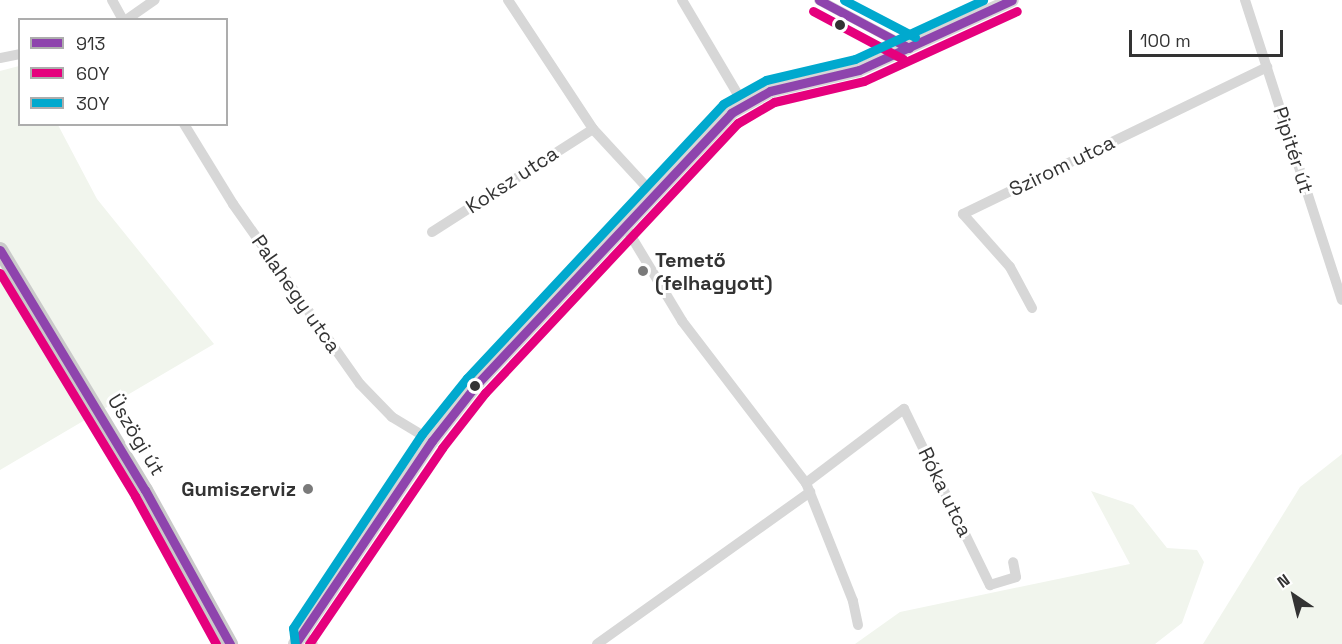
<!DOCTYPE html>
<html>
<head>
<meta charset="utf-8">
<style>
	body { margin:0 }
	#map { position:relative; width:1342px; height:644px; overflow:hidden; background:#fff; font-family:"Space Grotesk",sans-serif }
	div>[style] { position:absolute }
	.green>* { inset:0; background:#f1f5ed }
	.minor>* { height:10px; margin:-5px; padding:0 5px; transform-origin:5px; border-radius:5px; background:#d7d7d7 }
	.tertiary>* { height:14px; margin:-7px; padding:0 7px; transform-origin:7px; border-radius:7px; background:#d7d7d7 }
	.primary>* { height:16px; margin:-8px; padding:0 8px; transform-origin:8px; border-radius:8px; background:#cacaca }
	.bus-1>* { height:9px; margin:-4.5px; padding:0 4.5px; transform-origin:4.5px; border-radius:4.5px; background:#8e44ad }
	.bus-2>* { height:9px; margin:-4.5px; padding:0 4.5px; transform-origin:4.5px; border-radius:4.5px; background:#e5007d }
	.bus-3>* { height:9px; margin:-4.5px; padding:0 4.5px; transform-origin:4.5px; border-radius:4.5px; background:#00a9ce }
	.dots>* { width:16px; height:16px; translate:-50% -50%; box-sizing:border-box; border:3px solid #fff; border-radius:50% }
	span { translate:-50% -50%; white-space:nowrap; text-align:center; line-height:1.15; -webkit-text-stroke:6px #fff; paint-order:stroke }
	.street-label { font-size:20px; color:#333 }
	.poi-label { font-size:20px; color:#333; font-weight:700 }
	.left { translate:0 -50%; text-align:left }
	.right { translate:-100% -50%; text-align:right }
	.legend { position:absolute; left:18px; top:18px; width:210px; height:108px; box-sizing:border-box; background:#fff; border:2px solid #adadad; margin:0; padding:8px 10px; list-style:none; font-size:18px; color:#333 }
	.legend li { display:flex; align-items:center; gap:12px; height:30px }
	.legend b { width:30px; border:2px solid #adadad }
	.north { position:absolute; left:1264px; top:566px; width:60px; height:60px; -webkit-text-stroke:4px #fff; paint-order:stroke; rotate:325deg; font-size:16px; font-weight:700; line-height:24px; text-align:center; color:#333 }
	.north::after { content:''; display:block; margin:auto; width:21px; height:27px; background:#333; clip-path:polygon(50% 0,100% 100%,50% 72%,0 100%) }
	.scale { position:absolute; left:1129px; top:30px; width:154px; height:27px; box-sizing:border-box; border:3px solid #333; border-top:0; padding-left:8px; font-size:18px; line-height:21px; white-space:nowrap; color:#333; -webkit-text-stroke:4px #fff; paint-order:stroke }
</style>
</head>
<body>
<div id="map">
	<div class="green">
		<i style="clip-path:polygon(19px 66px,20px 124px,58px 125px,97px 199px,214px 344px,0 470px,0 71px)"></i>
		<i style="clip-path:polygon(1342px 454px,1342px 644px,1203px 644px,1300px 487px)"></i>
		<i style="clip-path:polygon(1091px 491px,1133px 505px,1167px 548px,1197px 550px,1204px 562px,1182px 623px,1155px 644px,855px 644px,900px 612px,1130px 564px)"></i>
	</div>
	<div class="minor">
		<i style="left:112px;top:0;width:23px;rotate:61deg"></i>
		<i style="left:508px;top:0;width:154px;rotate:56.6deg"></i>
		<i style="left:593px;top:129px;width:90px;rotate:47.3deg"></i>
		<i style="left:682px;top:0;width:122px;rotate:59.4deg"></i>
		<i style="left:819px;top:0;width:102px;rotate:28.1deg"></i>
		<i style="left:1245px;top:0;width:315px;rotate:72.1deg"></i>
		<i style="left:126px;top:20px;width:35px;rotate:-35deg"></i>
		<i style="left:0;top:58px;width:20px;rotate:-11deg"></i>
		<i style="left:184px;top:124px;width:94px;rotate:58.5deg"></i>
		<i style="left:233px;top:204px;width:220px;rotate:54.8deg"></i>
		<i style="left:360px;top:384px;width:46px;rotate:45.9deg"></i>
		<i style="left:392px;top:417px;width:47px;rotate:31deg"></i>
		<i style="left:625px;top:226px;width:111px;rotate:59deg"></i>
		<i style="left:682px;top:321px;width:204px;rotate:52.6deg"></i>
		<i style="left:432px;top:232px;width:191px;rotate:-32.6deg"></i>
		<i style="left:1032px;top:308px;width:47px;rotate:-118.2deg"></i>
		<i style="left:1010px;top:267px;width:71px;rotate:-131.6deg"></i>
		<i style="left:963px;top:214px;width:338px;rotate:-25.8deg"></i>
		<i style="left:858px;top:625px;width:25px;rotate:-102deg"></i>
		<i style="left:853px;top:601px;width:127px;rotate:-111.7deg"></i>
		<i style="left:806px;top:483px;width:123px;rotate:-37.1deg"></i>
		<i style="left:904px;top:409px;width:196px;rotate:64deg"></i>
		<i style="left:990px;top:585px;width:27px;rotate:-17deg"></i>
		<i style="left:1016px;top:577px;width:15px;rotate:-101deg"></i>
		<i style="left:303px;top:635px;width:13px;rotate:42deg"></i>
		<i style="left:597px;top:644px;width:262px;rotate:-35.5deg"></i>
	</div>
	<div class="tertiary">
		<i style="left:295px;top:644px;width:245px;rotate:-56deg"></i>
		<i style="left:432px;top:441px;width:71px;rotate:-51.8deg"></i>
		<i style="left:476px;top:385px;width:373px;rotate:-46.8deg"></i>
		<i style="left:731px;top:113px;width:45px;rotate:-29.4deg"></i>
		<i style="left:770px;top:91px;width:91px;rotate:-13.3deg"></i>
		<i style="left:859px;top:70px;width:168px;rotate:-24.6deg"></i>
	</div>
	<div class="primary">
		<i style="left:0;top:250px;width:280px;rotate:58.9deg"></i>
		<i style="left:145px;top:490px;width:176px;rotate:61.1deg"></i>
	</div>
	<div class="bus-1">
		<i style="left:819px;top:0;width:102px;rotate:28.1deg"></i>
		<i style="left:0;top:250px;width:280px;rotate:58.9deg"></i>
		<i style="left:145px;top:490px;width:176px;rotate:61.1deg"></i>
		<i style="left:295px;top:644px;width:245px;rotate:-56deg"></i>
		<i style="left:432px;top:441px;width:71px;rotate:-51.8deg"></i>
		<i style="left:476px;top:385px;width:373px;rotate:-46.8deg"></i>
		<i style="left:731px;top:113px;width:45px;rotate:-29.4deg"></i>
		<i style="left:770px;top:91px;width:91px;rotate:-13.3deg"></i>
		<i style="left:859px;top:70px;width:168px;rotate:-24.6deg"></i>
	</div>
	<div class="bus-2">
		<i style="left:813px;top:11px;width:102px;rotate:28.1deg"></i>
		<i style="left:0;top:273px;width:261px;rotate:58.8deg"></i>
		<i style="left:135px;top:496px;width:169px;rotate:61.3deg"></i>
		<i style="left:309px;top:644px;width:237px;rotate:-55.8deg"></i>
		<i style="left:442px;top:448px;width:70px;rotate:-52deg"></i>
		<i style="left:485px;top:393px;width:370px;rotate:-46.9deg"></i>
		<i style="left:738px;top:123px;width:42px;rotate:-30.3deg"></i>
		<i style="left:774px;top:102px;width:92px;rotate:-13.1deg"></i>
		<i style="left:864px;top:81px;width:168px;rotate:-24.6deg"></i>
	</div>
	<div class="bus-3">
		<i style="left:844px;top:0;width:80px;rotate:27.5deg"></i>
		<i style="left:295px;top:644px;width:16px;rotate:-97deg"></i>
		<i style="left:293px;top:628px;width:233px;rotate:-56.4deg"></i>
		<i style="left:422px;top:434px;width:72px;rotate:-51.2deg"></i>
		<i style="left:467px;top:378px;width:375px;rotate:-46.9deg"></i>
		<i style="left:723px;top:104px;width:49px;rotate:-29.2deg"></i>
		<i style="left:766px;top:80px;width:91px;rotate:-13.3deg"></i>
		<i style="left:855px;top:59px;width:141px;rotate:-24.7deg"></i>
	</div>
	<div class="dots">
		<i style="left:840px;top:25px;background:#333"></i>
		<i style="left:643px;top:271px;background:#7a7a7a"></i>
		<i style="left:475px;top:386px;background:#333"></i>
		<i style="left:308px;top:489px;background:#7a7a7a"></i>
	</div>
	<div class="street-label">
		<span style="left:1293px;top:150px;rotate:72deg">Pipitér út</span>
		<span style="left:1062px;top:166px;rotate:-26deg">Szirom utca</span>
		<span style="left:512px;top:180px;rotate:-33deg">Koksz utca</span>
		<span style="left:296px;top:294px;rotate:55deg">Palahegy utca</span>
		<span style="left:136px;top:435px;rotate:59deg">Üszögi út</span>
		<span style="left:945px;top:492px;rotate:64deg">Róka utca</span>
	</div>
	<div class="poi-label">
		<span class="left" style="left:655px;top:272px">Temető<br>(felhagyott)</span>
		<span class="right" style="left:296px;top:489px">Gumiszerviz</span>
	</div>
	<ul class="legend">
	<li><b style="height:8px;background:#8e44ad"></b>913</li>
	<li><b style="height:8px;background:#e5007d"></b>60Y</li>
	<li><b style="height:8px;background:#00a9ce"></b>30Y</li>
	</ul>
	<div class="north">N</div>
	<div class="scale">100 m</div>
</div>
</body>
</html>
